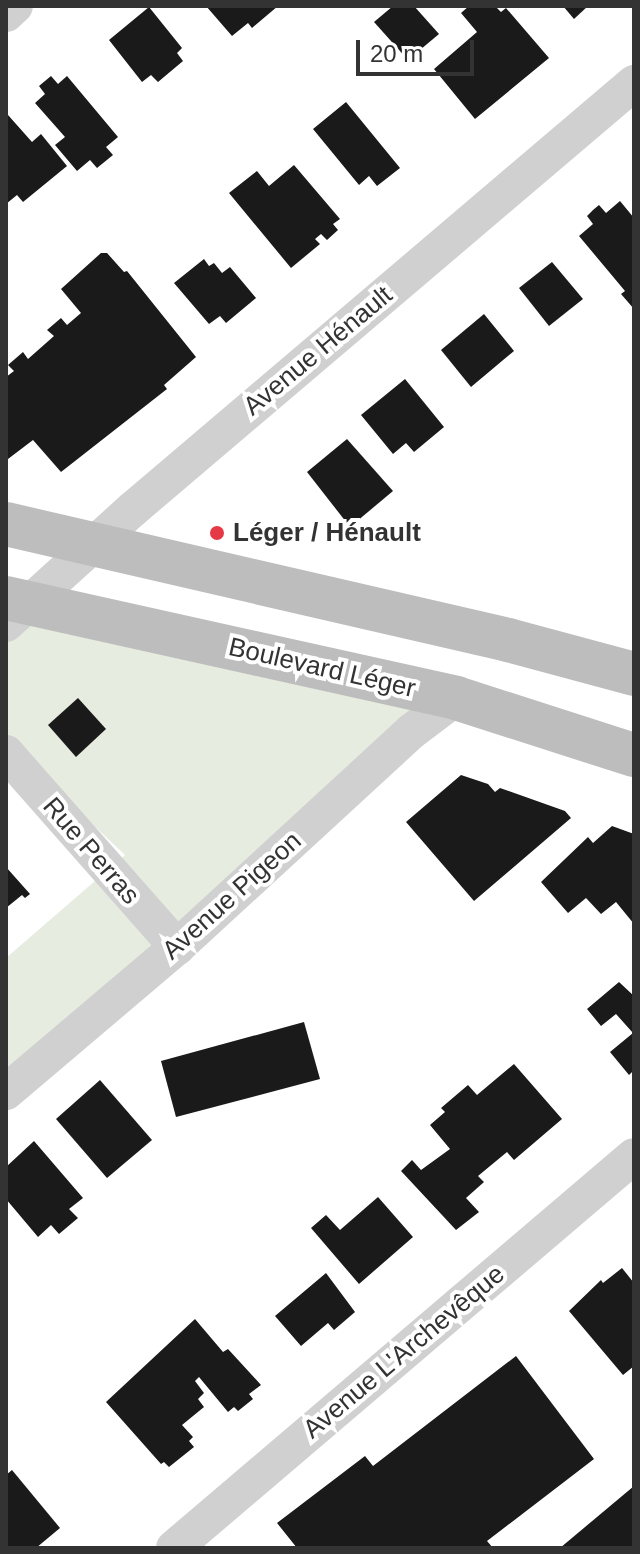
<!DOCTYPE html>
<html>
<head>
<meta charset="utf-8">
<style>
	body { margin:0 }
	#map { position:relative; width:640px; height:1554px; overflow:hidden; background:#fff; font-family:Helvetica,sans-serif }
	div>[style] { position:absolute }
	.green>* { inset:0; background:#e6ecdf }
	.building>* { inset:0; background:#1a1a1a }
	.minor>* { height:36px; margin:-18px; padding:0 18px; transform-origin:18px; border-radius:18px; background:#d0d0d0 }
	.secondary>* { height:44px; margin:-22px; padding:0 22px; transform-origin:22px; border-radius:22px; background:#bdbdbd }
	.dots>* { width:22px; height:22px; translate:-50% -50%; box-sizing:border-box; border:4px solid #fff; border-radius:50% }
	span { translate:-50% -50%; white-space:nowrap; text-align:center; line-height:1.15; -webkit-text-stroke:8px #fff; paint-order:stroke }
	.street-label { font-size:26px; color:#333 }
	.poi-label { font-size:26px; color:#333; font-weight:700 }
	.left { translate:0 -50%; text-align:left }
	.frame { position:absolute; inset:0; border:8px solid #333; pointer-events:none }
	.scale { position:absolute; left:356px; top:40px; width:118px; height:36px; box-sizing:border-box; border:4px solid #333; border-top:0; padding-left:10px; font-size:24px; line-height:28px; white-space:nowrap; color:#333; -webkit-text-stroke:6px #fff; paint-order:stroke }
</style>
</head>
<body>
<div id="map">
	<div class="green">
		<i style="clip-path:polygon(30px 603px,456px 698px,6px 1083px,6px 958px,125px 855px,6px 743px,6px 624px)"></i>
	</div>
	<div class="building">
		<i style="clip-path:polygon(206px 6px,278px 6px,252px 28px,248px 23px,232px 36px)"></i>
		<i style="clip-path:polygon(393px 6px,414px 6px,439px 34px,408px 60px,374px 22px)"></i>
		<i style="clip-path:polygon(469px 6px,495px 6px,501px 12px,506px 8px,549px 58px,475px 119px,434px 69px,477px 32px,461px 13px)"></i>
		<i style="clip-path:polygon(563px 6px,588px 6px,574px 19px)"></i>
		<i style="clip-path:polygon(149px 7px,182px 48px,177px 53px,183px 61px,158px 82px,151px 75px,142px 82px,109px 40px)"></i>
		<i style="clip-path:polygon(51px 76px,58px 84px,67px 76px,118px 137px,106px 147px,113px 155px,97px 168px,90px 160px,77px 171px,55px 145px,65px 137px,35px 103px,45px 94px,39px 86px)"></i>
		<i style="clip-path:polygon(346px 102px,400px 168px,377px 186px,369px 176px,359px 185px,313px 129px)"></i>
		<i style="clip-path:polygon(8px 115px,32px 142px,41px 134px,67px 166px,23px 202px,17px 195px,6px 204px)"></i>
		<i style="clip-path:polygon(294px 165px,340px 219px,333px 224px,338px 230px,327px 240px,321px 234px,315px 239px,320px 244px,291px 268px,229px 193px,257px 171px,269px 186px)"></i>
		<i style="clip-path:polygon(620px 201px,634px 218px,634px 309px,621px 294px,625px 291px,579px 236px,593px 224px,587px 216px,593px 210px,599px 205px,606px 213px)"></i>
		<i style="clip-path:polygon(101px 253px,107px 253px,124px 272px,127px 271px,196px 357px,164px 385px,167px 389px,61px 472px,33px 440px,8px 459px,6px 377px,14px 371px,8px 365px,23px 352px,28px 359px,54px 336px,47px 330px,61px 318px,67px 325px,81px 313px,61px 289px)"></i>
		<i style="clip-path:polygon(204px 259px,209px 266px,214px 263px,222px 273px,230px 267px,256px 298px,226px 323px,220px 316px,209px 324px,174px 283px)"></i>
		<i style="clip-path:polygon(552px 262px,583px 299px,549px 326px,519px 288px)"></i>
		<i style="clip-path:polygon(484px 314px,514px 351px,471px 387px,441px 350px)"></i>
		<i style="clip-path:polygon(405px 379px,444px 427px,414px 452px,406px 443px,393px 454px,361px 415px)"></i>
		<i style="clip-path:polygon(347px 439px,393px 491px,350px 527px,307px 472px)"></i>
		<i style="clip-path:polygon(78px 698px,106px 729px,76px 757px,48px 725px)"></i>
		<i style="clip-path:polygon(461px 775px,488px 784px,495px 792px,500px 788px,565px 811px,571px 818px,474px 901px,406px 822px)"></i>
		<i style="clip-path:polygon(612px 826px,634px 834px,634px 924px,616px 902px,601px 914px,586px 898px,568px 913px,541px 882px,588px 837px,593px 843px)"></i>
		<i style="clip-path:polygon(6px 867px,30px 894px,25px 898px,22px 895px,6px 908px)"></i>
		<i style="clip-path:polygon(619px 982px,634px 996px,634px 1070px,629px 1075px,610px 1052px,633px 1033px,616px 1014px,601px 1026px,587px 1009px)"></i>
		<i style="clip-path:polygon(304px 1022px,320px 1079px,176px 1117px,161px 1061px)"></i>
		<i style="clip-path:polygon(514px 1064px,562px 1119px,514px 1160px,507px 1152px,478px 1176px,484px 1182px,466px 1198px,479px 1212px,456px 1230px,401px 1171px,412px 1160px,421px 1170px,450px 1149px,430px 1125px,445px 1112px,441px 1108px,468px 1085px,477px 1095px)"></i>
		<i style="clip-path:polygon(100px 1080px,152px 1140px,107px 1178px,56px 1119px)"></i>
		<i style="clip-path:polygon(34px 1141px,83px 1198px,69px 1209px,78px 1218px,59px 1234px,51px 1225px,38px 1237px,6px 1199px,6px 1167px)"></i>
		<i style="clip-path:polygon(378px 1197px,413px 1237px,359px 1284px,311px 1228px,326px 1215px,340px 1230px)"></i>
		<i style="clip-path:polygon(622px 1268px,634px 1283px,634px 1366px,623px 1375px,569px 1311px,601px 1280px,603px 1283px)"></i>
		<i style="clip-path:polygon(326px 1273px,355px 1312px,334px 1330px,328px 1323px,301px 1346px,275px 1316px)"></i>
		<i style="clip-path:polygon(195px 1319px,223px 1352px,228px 1349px,261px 1385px,249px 1394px,253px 1399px,238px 1411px,234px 1407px,228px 1412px,199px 1377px,195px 1381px,204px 1393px,198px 1399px,204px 1407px,182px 1425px,193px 1437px,189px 1441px,194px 1447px,169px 1467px,164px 1462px,161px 1464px,106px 1402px)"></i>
		<i style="clip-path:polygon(516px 1356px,594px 1459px,487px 1541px,493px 1548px,297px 1548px,277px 1523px,365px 1456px,373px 1466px)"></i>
		<i style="clip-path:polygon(12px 1470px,60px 1528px,36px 1548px,6px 1548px,6px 1475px)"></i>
		<i style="clip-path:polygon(634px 1486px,634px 1548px,560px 1548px)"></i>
	</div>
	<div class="minor">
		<i style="left:6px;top:14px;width:12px;rotate:-42deg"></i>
		<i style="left:6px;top:624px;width:171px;rotate:-42.2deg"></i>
		<i style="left:133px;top:509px;width:658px;rotate:-40.37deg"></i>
		<i style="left:6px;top:753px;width:259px;rotate:48.6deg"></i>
		<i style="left:6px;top:1092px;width:224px;rotate:-40.3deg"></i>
		<i style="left:177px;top:947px;width:319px;rotate:-42.6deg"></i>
		<i style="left:412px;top:731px;width:55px;rotate:-36.9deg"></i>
		<i style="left:174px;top:1548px;width:604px;rotate:-40.44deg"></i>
	</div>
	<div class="secondary">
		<i style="left:6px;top:524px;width:515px;rotate:13.01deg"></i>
		<i style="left:508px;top:640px;width:131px;rotate:15.1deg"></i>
		<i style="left:6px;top:598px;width:461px;rotate:12.5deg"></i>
		<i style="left:456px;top:698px;width:187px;rotate:17.8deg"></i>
	</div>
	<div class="dots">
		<i style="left:217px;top:533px;background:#e63946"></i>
	</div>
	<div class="street-label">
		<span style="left:318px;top:351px;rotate:-40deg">Avenue Hénault</span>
		<span style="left:322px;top:668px;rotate:13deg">Boulevard Léger</span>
		<span style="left:91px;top:851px;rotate:49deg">Rue Perras</span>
		<span style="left:232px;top:896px;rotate:-42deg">Avenue Pigeon</span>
		<span style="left:404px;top:1352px;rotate:-40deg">Avenue L'Archevêque</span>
	</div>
	<div class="poi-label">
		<span class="left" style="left:233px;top:533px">Léger / Hénault</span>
	</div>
	<div class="frame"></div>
	<div class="scale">20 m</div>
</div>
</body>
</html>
